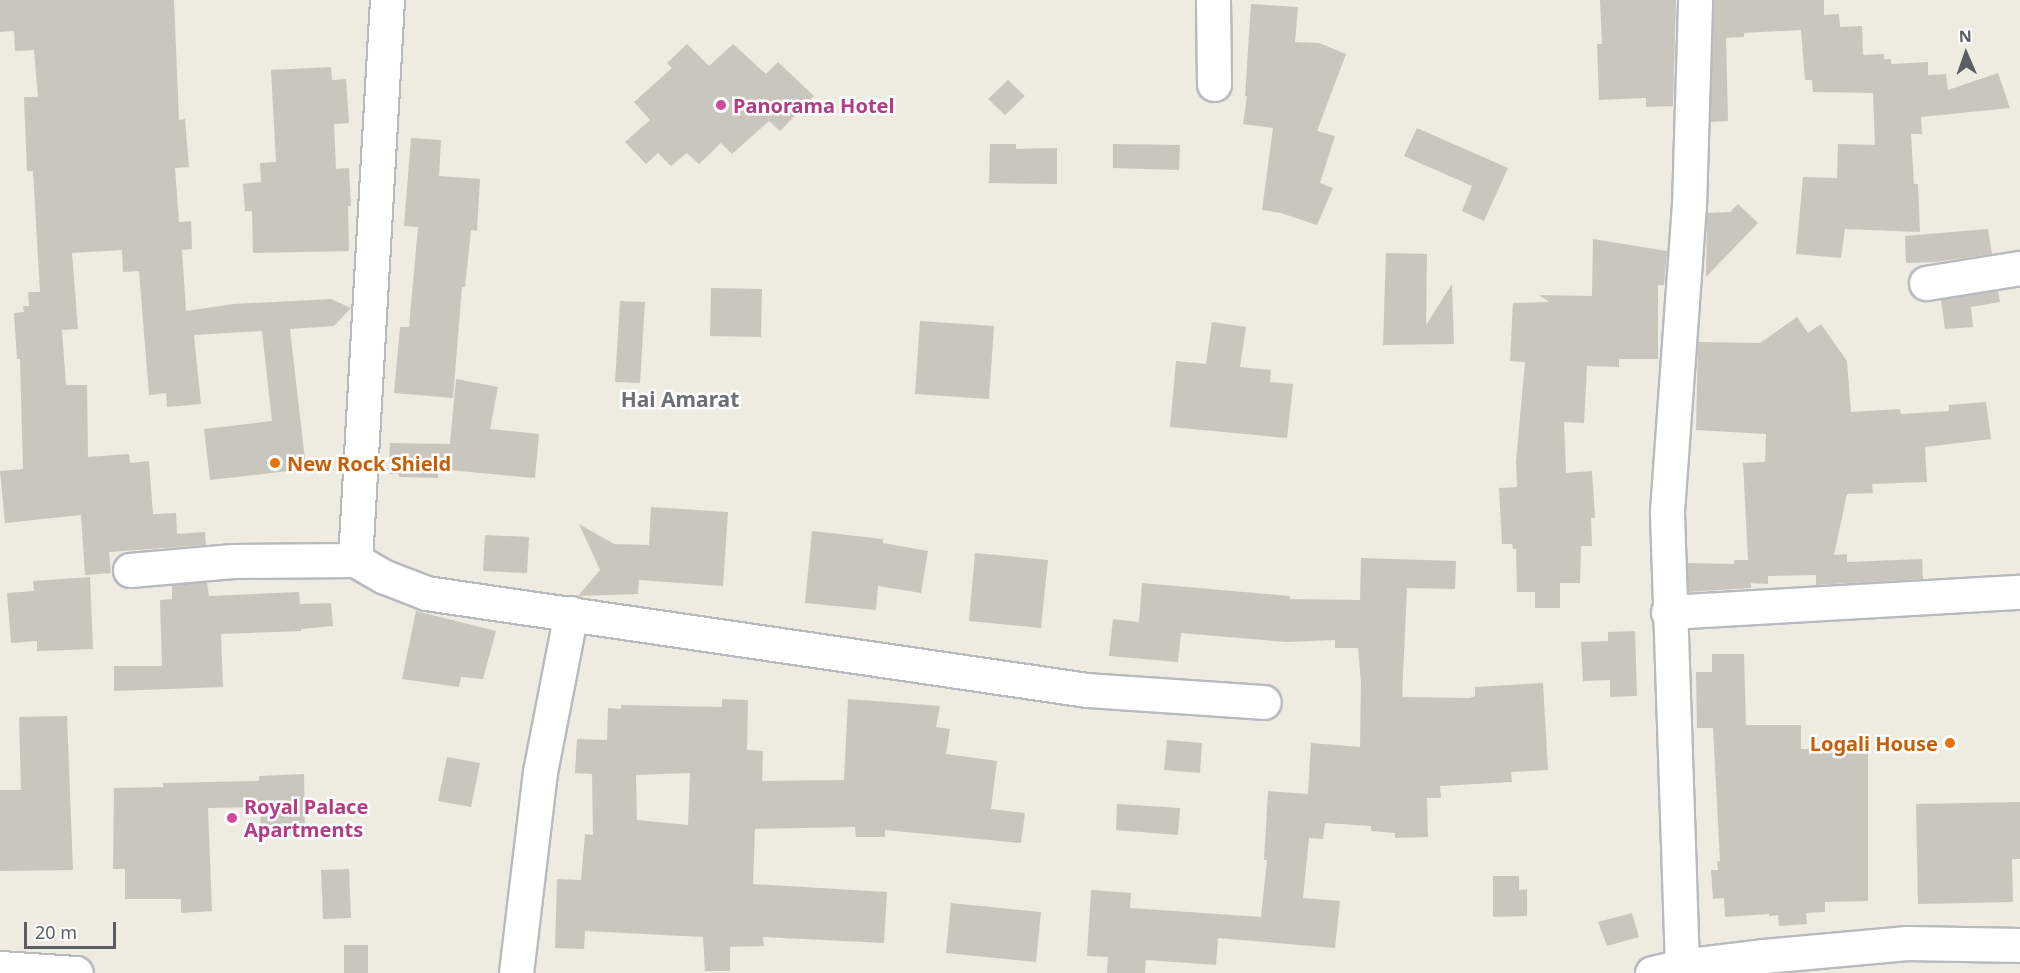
<!DOCTYPE html>
<html>
<head>
<meta charset="utf-8">
<style>
	body { margin:0 }
	#map { position:relative; width:2020px; height:973px; overflow:hidden; background:#eeebe1; font-family:"Noto Sans",sans-serif }
	div>[style] { position:absolute }
	.building>* { inset:0; background:#c9c6be }
	.roads { filter:drop-shadow(2px 0 #b7babf) drop-shadow(-2px 0 #b7babf) drop-shadow(0 2px #b7babf) drop-shadow(0 -2px #b7babf) }
	.street>* { height:33px; margin:-16.5px; padding:0 16.5px; transform-origin:16.5px; border-radius:16.5px; background:#fff }
	.dots>* { width:16px; height:16px; translate:-50% -50%; box-sizing:border-box; border:3px solid #fff; border-radius:50% }
	span { translate:-50% -50%; white-space:nowrap; text-align:center; line-height:1.15; -webkit-text-stroke:5px #fff; paint-order:stroke }
	.hotel-label { font-size:20px; color:#b23c85; font-weight:700 }
	.left { translate:0 -50%; text-align:left }
	.food-label { font-size:20px; color:#c56008; font-weight:700 }
	.right { translate:-100% -50%; text-align:right }
	.neighbourhood-label { font-size:21px; color:#6b7075; font-weight:700 }
	.north { position:absolute; left:1936px; top:24px; width:60px; height:60px; -webkit-text-stroke:4px #fff; paint-order:stroke; rotate:358deg; font-size:16px; font-weight:700; line-height:24px; text-align:center; color:#5a5e63 }
	.north::after { content:''; display:block; margin:auto; width:21px; height:27px; background:#5a5e63; clip-path:polygon(50% 0,100% 100%,50% 72%,0 100%) }
	.scale { position:absolute; left:24px; top:922px; width:92px; height:27px; box-sizing:border-box; border:3px solid #5a5e63; border-top:0; padding-left:8px; font-size:18px; line-height:21px; white-space:nowrap; color:#5a5e63; -webkit-text-stroke:4px #fff; paint-order:stroke }
</style>
</head>
<body>
<div id="map">
	<div class="building">
		<i style="clip-path:polygon(0 0,174px 0,179px 120px,185px 119px,189px 167px,175px 168px,179px 222px,191px 221px,192px 249px,182px 250px,186px 311px,234px 304px,331px 299px,351px 308px,334px 326px,290px 329px,306px 469px,210px 480px,204px 429px,272px 421px,262px 331px,194px 335px,201px 404px,167px 407px,166px 393px,149px 395px,139px 271px,123px 272px,122px 250px,72px 253px,78px 329px,62px 330px,66px 385px,87px 385px,88px 457px,129px 454px,130px 463px,149px 461px,153px 514px,176px 513px,177px 534px,205px 532px,206px 545px,109px 552px,111px 573px,85px 575px,81px 515px,5px 523px,0 471px,23px 469px,20px 359px,17px 359px,14px 313px,24px 312px,23px 306px,29px 306px,28px 292px,40px 292px,33px 171px,27px 171px,24px 97px,38px 97px,34px 50px,15px 51px,14px 31px,0 32px)"></i>
		<i style="clip-path:polygon(1600px 0,1676px 0,1673px 106px,1646px 107px,1646px 98px,1599px 100px,1597px 44px,1602px 44px)"></i>
		<i style="clip-path:polygon(1714px 0,1824px 0,1824px 15px,1839px 14px,1840px 27px,1862px 26px,1863px 55px,1884px 54px,1884px 59px,1891px 59px,1891px 64px,1928px 62px,1928px 75px,1946px 74px,1948px 90px,1998px 73px,2010px 108px,1921px 117px,1922px 134px,1911px 134px,1914px 184px,1918px 184px,1920px 232px,1845px 229px,1841px 258px,1796px 254px,1803px 177px,1837px 178px,1838px 144px,1875px 145px,1873px 93px,1813px 92px,1812px 80px,1805px 80px,1801px 30px,1744px 33px,1744px 37px,1726px 38px,1728px 121px,1710px 122px)"></i>
		<i style="clip-path:polygon(1251px 4px,1298px 7px,1295px 42px,1319px 43px,1346px 54px,1317px 131px,1335px 136px,1320px 183px,1333px 188px,1317px 225px,1281px 213px,1262px 210px,1273px 128px,1243px 124px,1247px 96px,1245px 96px)"></i>
		<i style="clip-path:polygon(687px 44px,709px 66px,733px 44px,766px 74px,778px 62px,814px 96px,780px 131px,769px 121px,732px 154px,721px 143px,699px 164px,687px 153px,671px 166px,658px 153px,646px 164px,625px 142px,650px 120px,634px 102px,672px 68px,667px 63px)"></i>
		<i style="clip-path:polygon(331px 67px,332px 80px,346px 79px,349px 123px,334px 124px,336px 169px,349px 168px,351px 206px,348px 206px,349px 251px,253px 253px,252px 211px,245px 211px,243px 184px,261px 182px,260px 163px,276px 162px,271px 70px)"></i>
		<i style="clip-path:polygon(1008px 80px,1025px 96px,1005px 115px,988px 99px)"></i>
		<i style="clip-path:polygon(1417px 128px,1508px 168px,1484px 221px,1462px 211px,1472px 186px,1404px 156px)"></i>
		<i style="clip-path:polygon(411px 138px,441px 140px,439px 176px,480px 179px,477px 231px,471px 230px,465px 287px,462px 287px,453px 398px,394px 393px,400px 327px,409px 327px,418px 227px,404px 226px)"></i>
		<i style="clip-path:polygon(990px 144px,1016px 144px,1016px 149px,1057px 148px,1057px 184px,989px 183px)"></i>
		<i style="clip-path:polygon(1113px 144px,1180px 145px,1179px 170px,1113px 168px)"></i>
		<i style="clip-path:polygon(1738px 204px,1758px 223px,1706px 277px,1707px 213px,1730px 212px)"></i>
		<i style="clip-path:polygon(1988px 229px,1992px 254px,1936px 262px,1906px 263px,1905px 236px)"></i>
		<i style="clip-path:polygon(1593px 239px,1667px 251px,1664px 285px,1658px 285px,1658px 359px,1619px 359px,1619px 367px,1587px 366px,1584px 423px,1564px 422px,1566px 473px,1592px 471px,1595px 518px,1591px 518px,1592px 546px,1581px 546px,1580px 583px,1560px 583px,1560px 608px,1535px 608px,1535px 592px,1517px 592px,1516px 549px,1513px 549px,1512px 544px,1502px 544px,1499px 488px,1517px 487px,1516px 461px,1525px 362px,1510px 361px,1513px 303px,1549px 302px,1539px 295px,1592px 296px)"></i>
		<i style="clip-path:polygon(1386px 253px,1427px 254px,1426px 325px,1452px 284px,1454px 344px,1383px 345px)"></i>
		<i style="clip-path:polygon(711px 288px,762px 289px,761px 337px,710px 336px)"></i>
		<i style="clip-path:polygon(1998px 291px,2000px 302px,1971px 307px,1973px 327px,1945px 329px,1941px 300px)"></i>
		<i style="clip-path:polygon(620px 301px,645px 302px,640px 383px,615px 382px)"></i>
		<i style="clip-path:polygon(1797px 317px,1808px 333px,1821px 324px,1847px 361px,1851px 412px,1900px 409px,1901px 414px,1949px 411px,1949px 405px,1986px 402px,1991px 439px,1925px 447px,1927px 482px,1872px 484px,1873px 493px,1847px 494px,1834px 555px,1847px 554px,1847px 562px,1922px 559px,1923px 579px,1816px 585px,1816px 575px,1768px 576px,1768px 584px,1751px 583px,1751px 588px,1688px 592px,1687px 563px,1734px 564px,1734px 560px,1748px 560px,1743px 463px,1765px 462px,1766px 434px,1696px 430px,1698px 342px,1760px 343px)"></i>
		<i style="clip-path:polygon(920px 321px,994px 326px,989px 399px,915px 394px)"></i>
		<i style="clip-path:polygon(1212px 322px,1246px 327px,1240px 367px,1271px 370px,1270px 382px,1293px 384px,1287px 438px,1170px 427px,1176px 361px,1206px 364px)"></i>
		<i style="clip-path:polygon(456px 379px,498px 387px,490px 429px,539px 434px,535px 478px,438px 469px,438px 478px,399px 477px,399px 474px,389px 474px,390px 443px,450px 444px)"></i>
		<i style="clip-path:polygon(651px 507px,728px 512px,723px 586px,639px 580px,638px 594px,578px 596px,600px 570px,579px 524px,614px 544px,649px 545px)"></i>
		<i style="clip-path:polygon(812px 531px,883px 539px,883px 543px,928px 551px,921px 593px,878px 586px,876px 610px,805px 603px)"></i>
		<i style="clip-path:polygon(485px 535px,529px 537px,527px 573px,483px 571px)"></i>
		<i style="clip-path:polygon(975px 553px,1048px 560px,1041px 628px,969px 621px)"></i>
		<i style="clip-path:polygon(1361px 558px,1456px 561px,1455px 589px,1407px 588px,1402px 697px,1470px 698px,1475px 696px,1475px 687px,1543px 683px,1548px 770px,1511px 772px,1512px 782px,1440px 786px,1441px 798px,1427px 798px,1428px 837px,1395px 838px,1395px 833px,1371px 831px,1371px 826px,1325px 823px,1323px 839px,1309px 838px,1303px 898px,1340px 901px,1335px 948px,1218px 938px,1216px 965px,1146px 960px,1145px 973px,1107px 973px,1108px 957px,1087px 956px,1091px 890px,1131px 893px,1130px 908px,1261px 917px,1267px 860px,1264px 860px,1268px 791px,1308px 794px,1311px 743px,1360px 747px,1361px 683px,1358px 648px,1335px 648px,1335px 640px,1286px 642px,1181px 633px,1178px 662px,1109px 656px,1113px 619px,1139px 622px,1142px 583px,1290px 596px,1290px 599px,1360px 600px)"></i>
		<i style="clip-path:polygon(90px 577px,93px 649px,37px 651px,37px 641px,11px 643px,7px 593px,34px 591px,33px 581px)"></i>
		<i style="clip-path:polygon(207px 582px,209px 596px,299px 592px,300px 604px,331px 603px,333px 626px,301px 629px,301px 631px,221px 634px,223px 687px,114px 691px,114px 666px,162px 666px,160px 600px,172px 599px,172px 585px)"></i>
		<i style="clip-path:polygon(416px 611px,496px 631px,483px 679px,461px 677px,459px 687px,402px 679px)"></i>
		<i style="clip-path:polygon(1635px 631px,1637px 696px,1610px 697px,1610px 680px,1583px 681px,1581px 642px,1608px 641px,1608px 632px)"></i>
		<i style="clip-path:polygon(1712px 654px,1744px 654px,1746px 725px,1801px 725px,1801px 749px,1868px 748px,1868px 901px,1825px 902px,1825px 912px,1806px 913px,1807px 924px,1779px 926px,1778px 915px,1769px 916px,1769px 914px,1725px 917px,1724px 898px,1713px 899px,1711px 870px,1718px 870px,1717px 862px,1720px 861px,1713px 728px,1697px 728px,1696px 672px,1712px 672px)"></i>
		<i style="clip-path:polygon(evenodd,722px 699px,748px 700px,747px 750px,763px 751px,762px 781px,844px 780px,848px 699px,940px 706px,936px 727px,950px 729px,946px 754px,997px 761px,991px 809px,1025px 813px,1021px 843px,885px 830px,885px 837px,856px 837px,855px 827px,755px 829px,753px 884px,887px 892px,884px 943px,763px 937px,764px 946px,730px 947px,730px 971px,705px 971px,703px 937px,585px 931px,584px 949px,555px 948px,557px 879px,581px 880px,585px 834px,593px 835px,592px 774px,575px 773px,577px 739px,607px 740px,608px 708px,621px 709px,621px 705px,722px 707px,722px 699px,690px 773px,688px 825px,637px 820px,636px 775px,690px 773px)"></i>
		<i style="clip-path:polygon(67px 716px,73px 870px,0 871px,0 790px,21px 790px,19px 717px)"></i>
		<i style="clip-path:polygon(1167px 740px,1202px 743px,1200px 773px,1164px 770px)"></i>
		<i style="clip-path:polygon(447px 757px,480px 763px,471px 807px,438px 801px)"></i>
		<i style="clip-path:polygon(304px 774px,305px 835px,261px 836px,260px 807px,208px 808px,212px 911px,181px 913px,181px 899px,125px 899px,125px 869px,113px 869px,114px 788px,163px 787px,163px 783px,259px 781px,259px 776px)"></i>
		<i style="clip-path:polygon(2020px 802px,2020px 859px,2012px 859px,2013px 902px,1918px 904px,1916px 804px)"></i>
		<i style="clip-path:polygon(1117px 804px,1180px 808px,1178px 835px,1116px 830px)"></i>
		<i style="clip-path:polygon(349px 869px,351px 918px,323px 919px,321px 870px)"></i>
		<i style="clip-path:polygon(1493px 876px,1519px 876px,1519px 890px,1527px 889px,1527px 916px,1493px 917px)"></i>
		<i style="clip-path:polygon(951px 903px,1041px 912px,1036px 962px,946px 953px)"></i>
		<i style="clip-path:polygon(1632px 913px,1639px 937px,1607px 946px,1598px 922px)"></i>
		<i style="clip-path:polygon(344px 945px,368px 945px,368px 973px,344px 973px)"></i>
	</div>
	<div class="roads">
		<div class="street">
			<i style="left:1213px;top:0;width:84px;rotate:89.3deg"></i>
			<i style="left:1926px;top:283px;width:95px;rotate:-9.1deg"></i>
			<i style="left:355px;top:560px;width:561px;rotate:-86.73deg"></i>
			<i style="left:130px;top:570px;width:103px;rotate:-5deg"></i>
			<i style="left:233px;top:561px;width:122px;rotate:-0.5deg"></i>
			<i style="left:355px;top:560px;width:34px;rotate:30deg"></i>
			<i style="left:385px;top:577px;width:44px;rotate:21.3deg"></i>
			<i style="left:426px;top:593px;width:668px;rotate:8.35deg"></i>
			<i style="left:1087px;top:690px;width:177px;rotate:3.9deg"></i>
			<i style="left:1668px;top:612px;width:353px;rotate:-3.3deg"></i>
			<i style="left:1682px;top:966px;width:455px;rotate:-91.9deg"></i>
			<i style="left:1667px;top:511px;width:306px;rotate:-85.9deg"></i>
			<i style="left:1689px;top:206px;width:206px;rotate:-88.3deg"></i>
			<i style="left:0;top:968px;width:76px;rotate:3.8deg"></i>
			<i style="left:516px;top:973px;width:202px;rotate:-83.2deg"></i>
			<i style="left:540px;top:772px;width:162px;rotate:-79deg"></i>
			<i style="left:1652px;top:973px;width:31px;rotate:-13deg"></i>
			<i style="left:1682px;top:966px;width:83px;rotate:-7deg"></i>
			<i style="left:1764px;top:956px;width:144px;rotate:-5.2deg"></i>
			<i style="left:1907px;top:943px;width:113px;rotate:1deg"></i>
		</div>
	</div>
	<div class="dots">
		<i style="left:721px;top:105px;background:#d1479c"></i>
		<i style="left:275px;top:463px;background:#e8710a"></i>
		<i style="left:1950px;top:743px;background:#e8710a"></i>
		<i style="left:232px;top:818px;background:#d1479c"></i>
	</div>
	<div class="hotel-label">
		<span class="left" style="left:733px;top:105px">Panorama Hotel</span>
		<span class="left" style="left:244px;top:818px">Royal Palace<br>Apartments</span>
	</div>
	<div class="food-label">
		<span class="left" style="left:287px;top:463px">New Rock Shield</span>
		<span class="right" style="left:1938px;top:743px">Logali House</span>
	</div>
	<div class="neighbourhood-label">
		<span style="left:680px;top:399px">Hai Amarat</span>
	</div>
	<div class="north">N</div>
	<div class="scale">20 m</div>
</div>
</body>
</html>
